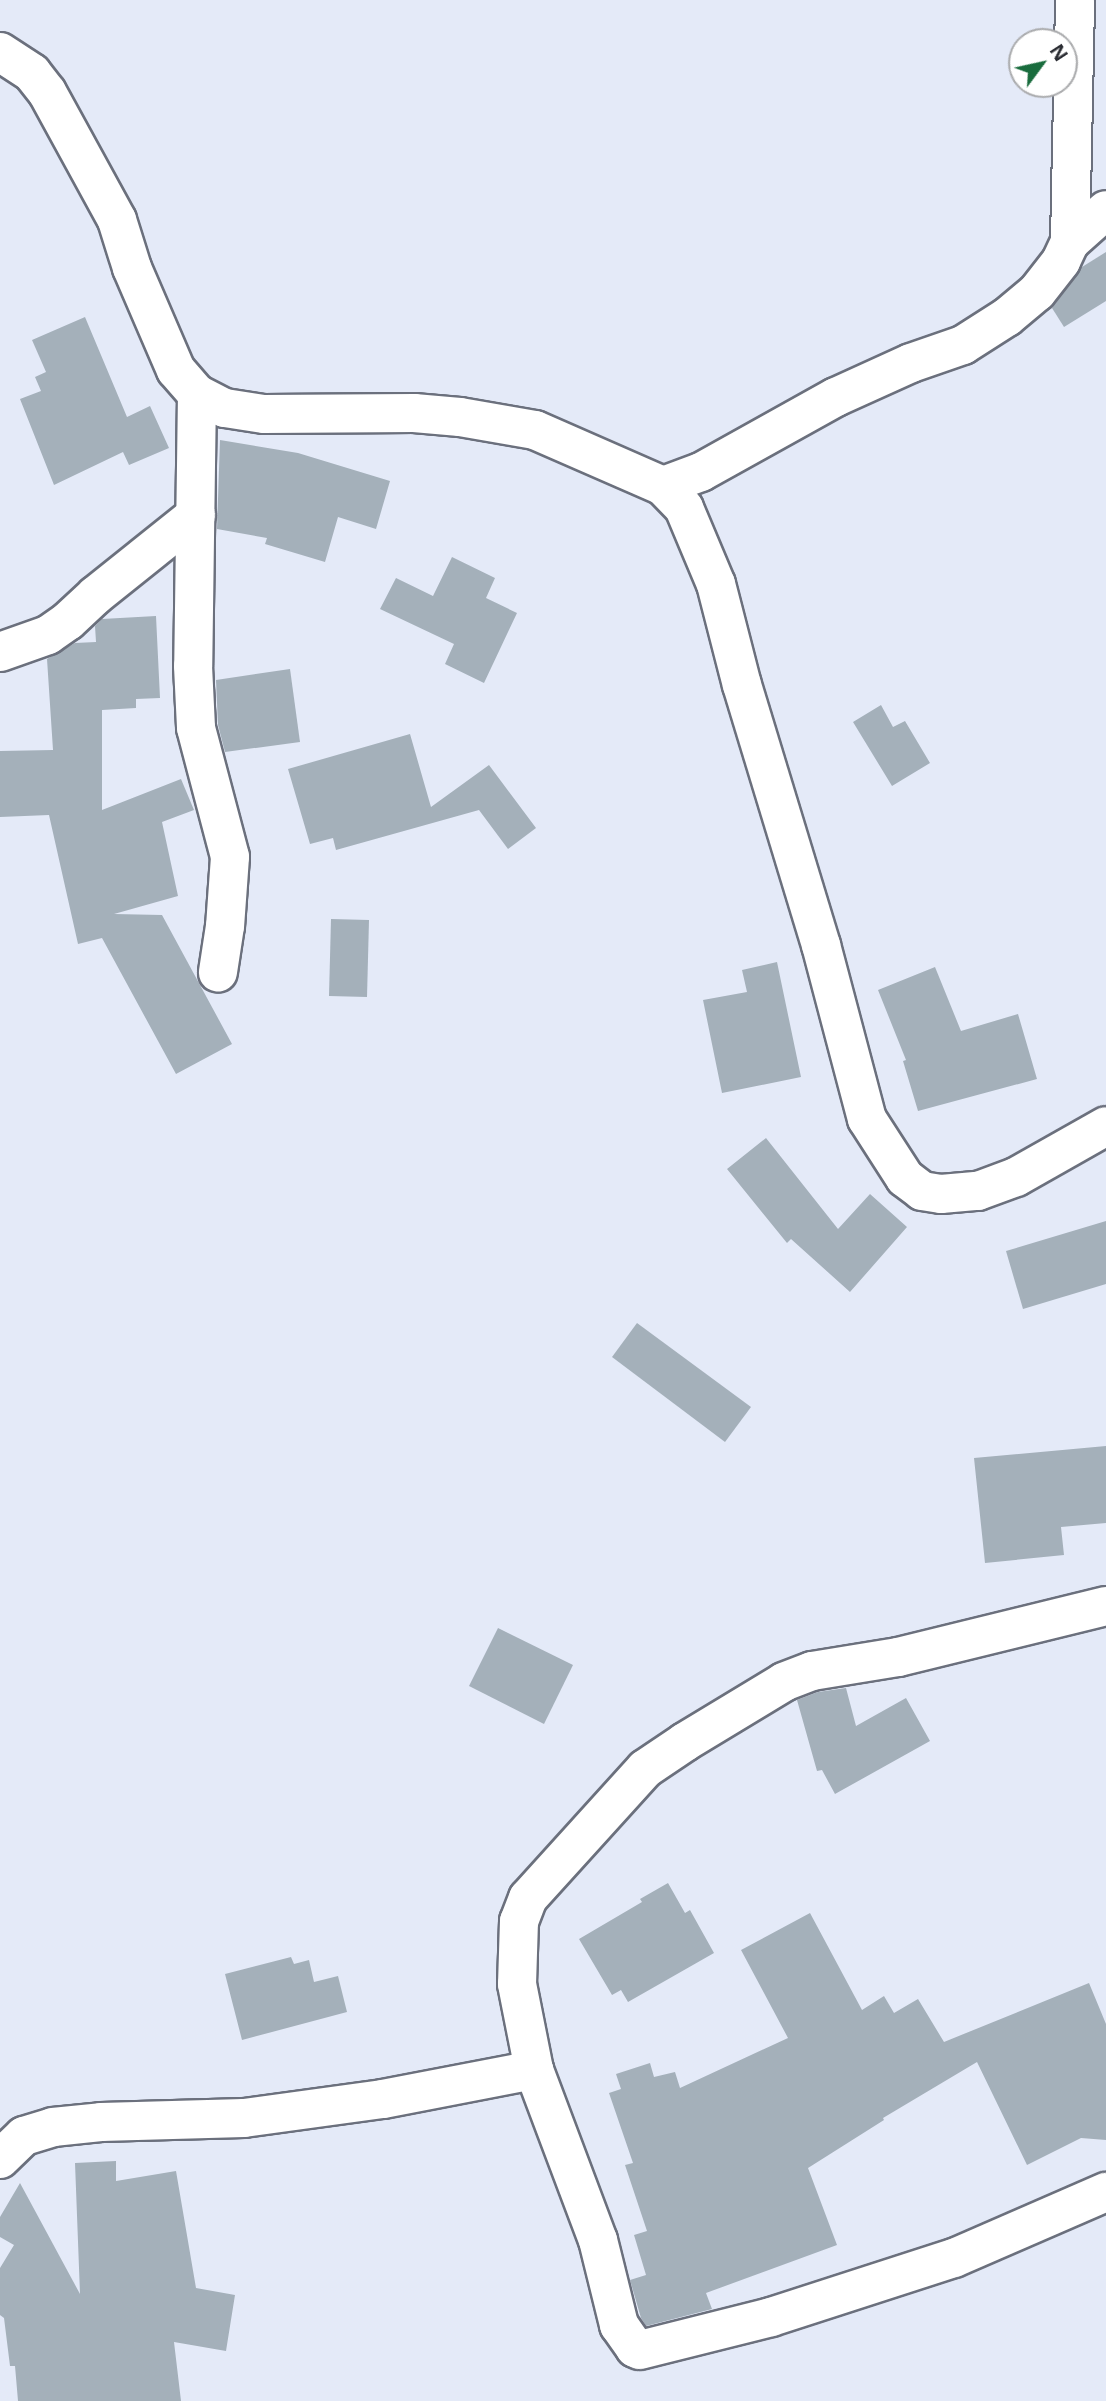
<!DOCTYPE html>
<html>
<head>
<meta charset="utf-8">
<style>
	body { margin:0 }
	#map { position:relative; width:1106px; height:2401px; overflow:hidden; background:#e4eaf8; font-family:"Open Sans",sans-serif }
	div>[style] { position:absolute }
	.building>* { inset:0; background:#a4b0ba }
	.roads { filter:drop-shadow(2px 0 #6b707d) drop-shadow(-2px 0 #6b707d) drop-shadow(0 2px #6b707d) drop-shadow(0 -2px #6b707d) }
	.minor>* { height:38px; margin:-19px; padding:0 19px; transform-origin:19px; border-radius:19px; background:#fff }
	span { translate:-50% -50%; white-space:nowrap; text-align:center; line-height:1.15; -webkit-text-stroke:5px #fff; paint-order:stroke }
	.north { position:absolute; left:1008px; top:28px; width:70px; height:70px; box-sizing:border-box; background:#fff; border:2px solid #aaabad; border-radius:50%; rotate:57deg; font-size:19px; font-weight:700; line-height:28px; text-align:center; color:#2b2d33 }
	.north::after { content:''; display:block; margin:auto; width:24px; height:32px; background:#196c3d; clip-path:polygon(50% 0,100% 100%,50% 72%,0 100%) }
</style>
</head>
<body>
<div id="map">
	<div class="building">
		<i style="clip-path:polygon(1106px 252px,1106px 301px,1064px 327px,1052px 308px,1082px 267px)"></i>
		<i style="clip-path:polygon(85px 317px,127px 417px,150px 406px,169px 448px,129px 465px,123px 452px,54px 485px,20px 399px,41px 391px,35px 377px,46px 372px,32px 340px)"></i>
		<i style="clip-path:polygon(220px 440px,298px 453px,390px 481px,376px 529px,338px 517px,325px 562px,265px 544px,267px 538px,217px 529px)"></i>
		<i style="clip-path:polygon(452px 557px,495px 578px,486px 598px,517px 613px,484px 683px,445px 664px,454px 644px,380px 609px,396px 578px,433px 596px)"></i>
		<i style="clip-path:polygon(156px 616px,160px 698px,136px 699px,136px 708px,102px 710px,102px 810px,181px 779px,194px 810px,162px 822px,178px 896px,114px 914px,162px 915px,232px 1044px,176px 1074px,102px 938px,78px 944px,49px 815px,0 817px,0 751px,53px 750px,47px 659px,75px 643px,96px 642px,95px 626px,102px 619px)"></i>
		<i style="clip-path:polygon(290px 669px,300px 742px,225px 752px,218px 725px,216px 680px)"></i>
		<i style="clip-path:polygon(881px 705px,893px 727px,905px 721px,930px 763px,892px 786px,853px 722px)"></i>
		<i style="clip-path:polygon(410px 734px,431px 807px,489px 765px,536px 828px,508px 849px,479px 810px,336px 850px,333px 838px,310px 844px,288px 769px)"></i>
		<i style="clip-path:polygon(331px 919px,369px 920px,367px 997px,329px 996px)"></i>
		<i style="clip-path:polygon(777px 962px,801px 1077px,722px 1093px,703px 1000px,747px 992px,742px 970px)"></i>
		<i style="clip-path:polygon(935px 967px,961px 1031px,1018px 1014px,1037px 1079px,918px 1111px,903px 1061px,906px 1060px,878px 990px)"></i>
		<i style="clip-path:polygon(766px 1138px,838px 1229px,870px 1194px,907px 1227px,850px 1292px,791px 1239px,787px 1243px,727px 1169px)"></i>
		<i style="clip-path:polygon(1106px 1221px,1106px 1284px,1023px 1309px,1006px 1251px)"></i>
		<i style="clip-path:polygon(637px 1323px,751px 1407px,725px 1442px,612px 1357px)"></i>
		<i style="clip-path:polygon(1106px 1446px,1106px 1523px,1061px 1527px,1064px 1555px,985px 1563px,974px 1458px)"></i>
		<i style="clip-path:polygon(498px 1628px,573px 1665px,544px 1724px,469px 1686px)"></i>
		<i style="clip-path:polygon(846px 1688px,856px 1726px,906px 1698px,930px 1741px,835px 1794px,822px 1770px,817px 1771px,797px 1700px,818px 1692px)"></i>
		<i style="clip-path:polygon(668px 1883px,685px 1913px,690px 1910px,714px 1953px,628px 2002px,621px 1990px,612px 1995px,579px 1939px,642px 1902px,640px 1899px)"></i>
		<i style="clip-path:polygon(810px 1913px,862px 2010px,884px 1996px,894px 2013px,918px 1999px,944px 2042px,1089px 1983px,1106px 2024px,1106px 2140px,1081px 2138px,1027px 2165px,977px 2062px,883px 2118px,884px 2120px,808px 2168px,837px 2245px,706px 2293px,712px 2309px,646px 2326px,641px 2318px,630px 2280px,646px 2275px,634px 2235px,647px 2231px,625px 2165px,633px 2163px,609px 2093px,621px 2089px,616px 2074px,650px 2063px,654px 2077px,675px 2072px,680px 2088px,788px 2038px,741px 1950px)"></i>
		<i style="clip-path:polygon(291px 1957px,294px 1964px,309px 1960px,314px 1982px,338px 1976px,347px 2012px,242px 2040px,225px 1974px)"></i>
		<i style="clip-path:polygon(116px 2161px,116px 2181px,176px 2171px,196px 2288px,235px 2295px,226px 2351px,174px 2342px,181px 2401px,18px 2401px,15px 2366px,10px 2366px,4px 2318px,0 2315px,0 2268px,14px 2245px,0 2237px,0 2217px,20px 2183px,80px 2294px,75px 2163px)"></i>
	</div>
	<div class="roads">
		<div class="minor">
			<i style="left:0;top:52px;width:38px;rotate:33deg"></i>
			<i style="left:32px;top:73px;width:24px;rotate:52deg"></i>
			<i style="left:47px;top:92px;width:146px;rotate:61.3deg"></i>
			<i style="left:117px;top:220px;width:50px;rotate:72.6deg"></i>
			<i style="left:132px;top:268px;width:111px;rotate:66.7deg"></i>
			<i style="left:176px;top:370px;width:32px;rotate:49deg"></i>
			<i style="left:197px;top:394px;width:31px;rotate:27deg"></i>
			<i style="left:225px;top:408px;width:39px;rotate:9deg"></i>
			<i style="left:264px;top:414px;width:150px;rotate:-0.4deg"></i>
			<i style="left:414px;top:413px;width:46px;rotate:5deg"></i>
			<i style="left:460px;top:417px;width:76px;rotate:9.8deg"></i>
			<i style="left:535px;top:430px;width:140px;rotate:23.6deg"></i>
			<i style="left:663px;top:486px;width:30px;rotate:46deg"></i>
			<i style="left:684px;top:508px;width:82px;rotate:67.2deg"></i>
			<i style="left:716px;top:584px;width:104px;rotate:75.6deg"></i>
			<i style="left:742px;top:685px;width:272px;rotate:73.1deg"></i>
			<i style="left:821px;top:945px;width:180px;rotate:75.2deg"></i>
			<i style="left:867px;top:1119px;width:70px;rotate:57.2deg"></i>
			<i style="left:905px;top:1178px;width:21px;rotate:37deg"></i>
			<i style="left:922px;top:1191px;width:19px;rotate:9deg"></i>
			<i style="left:941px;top:1194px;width:37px;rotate:-5deg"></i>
			<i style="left:978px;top:1191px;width:40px;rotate:-20.2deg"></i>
			<i style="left:1016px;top:1177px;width:103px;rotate:-29.5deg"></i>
			<i style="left:1070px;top:242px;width:242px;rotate:-88.8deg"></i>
			<i style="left:197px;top:394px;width:272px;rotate:90.8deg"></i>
			<i style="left:193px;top:666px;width:62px;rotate:87.2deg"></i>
			<i style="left:196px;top:728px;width:133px;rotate:75.2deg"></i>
			<i style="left:230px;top:857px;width:69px;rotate:94.1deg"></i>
			<i style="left:225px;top:926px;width:47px;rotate:98.7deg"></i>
			<i style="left:663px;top:486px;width:40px;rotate:-20.2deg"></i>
			<i style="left:701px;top:472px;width:154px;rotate:-29.1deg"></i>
			<i style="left:836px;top:397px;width:82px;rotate:-24.4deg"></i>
			<i style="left:911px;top:363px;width:55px;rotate:-19.1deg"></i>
			<i style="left:963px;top:345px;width:52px;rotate:-32.5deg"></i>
			<i style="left:1007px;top:317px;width:39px;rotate:-40deg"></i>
			<i style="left:1037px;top:292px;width:39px;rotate:-52deg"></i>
			<i style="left:1061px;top:261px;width:21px;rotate:-65deg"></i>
			<i style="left:1070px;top:242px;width:48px;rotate:-41.6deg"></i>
			<i style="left:0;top:652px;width:51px;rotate:-19.5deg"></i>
			<i style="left:48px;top:635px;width:24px;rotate:-35deg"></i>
			<i style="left:68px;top:621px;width:38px;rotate:-43deg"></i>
			<i style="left:96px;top:595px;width:128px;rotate:-38.7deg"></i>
			<i style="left:1106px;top:1606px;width:214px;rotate:166.2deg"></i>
			<i style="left:898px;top:1657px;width:87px;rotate:170.8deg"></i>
			<i style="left:812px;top:1671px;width:30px;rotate:159deg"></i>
			<i style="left:784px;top:1682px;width:116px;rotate:148.8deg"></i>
			<i style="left:685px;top:1742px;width:48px;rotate:146deg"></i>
			<i style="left:645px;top:1769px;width:174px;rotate:132.2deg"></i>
			<i style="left:528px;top:1898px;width:25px;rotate:111deg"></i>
			<i style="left:519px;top:1921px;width:63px;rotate:91.8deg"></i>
			<i style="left:517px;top:1984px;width:88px;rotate:78.8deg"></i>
			<i style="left:534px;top:2070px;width:182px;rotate:69.4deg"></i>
			<i style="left:598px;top:2240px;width:88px;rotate:76.1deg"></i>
			<i style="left:619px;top:2325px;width:28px;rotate:55deg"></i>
			<i style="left:635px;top:2348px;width:5px;rotate:22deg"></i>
			<i style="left:640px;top:2350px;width:135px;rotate:-14.1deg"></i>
			<i style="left:771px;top:2317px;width:192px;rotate:-17.9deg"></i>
			<i style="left:954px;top:2258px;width:166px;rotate:-23.5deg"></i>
			<i style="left:0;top:2159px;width:33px;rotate:-44deg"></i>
			<i style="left:24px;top:2136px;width:30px;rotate:-17deg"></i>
			<i style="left:53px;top:2127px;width:48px;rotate:-5.9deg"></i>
			<i style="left:101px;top:2122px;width:143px;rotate:-1.6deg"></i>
			<i style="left:244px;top:2118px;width:140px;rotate:-7.8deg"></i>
			<i style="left:383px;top:2099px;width:154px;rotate:-10.9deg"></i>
		</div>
	</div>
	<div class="north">N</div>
</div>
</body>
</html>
